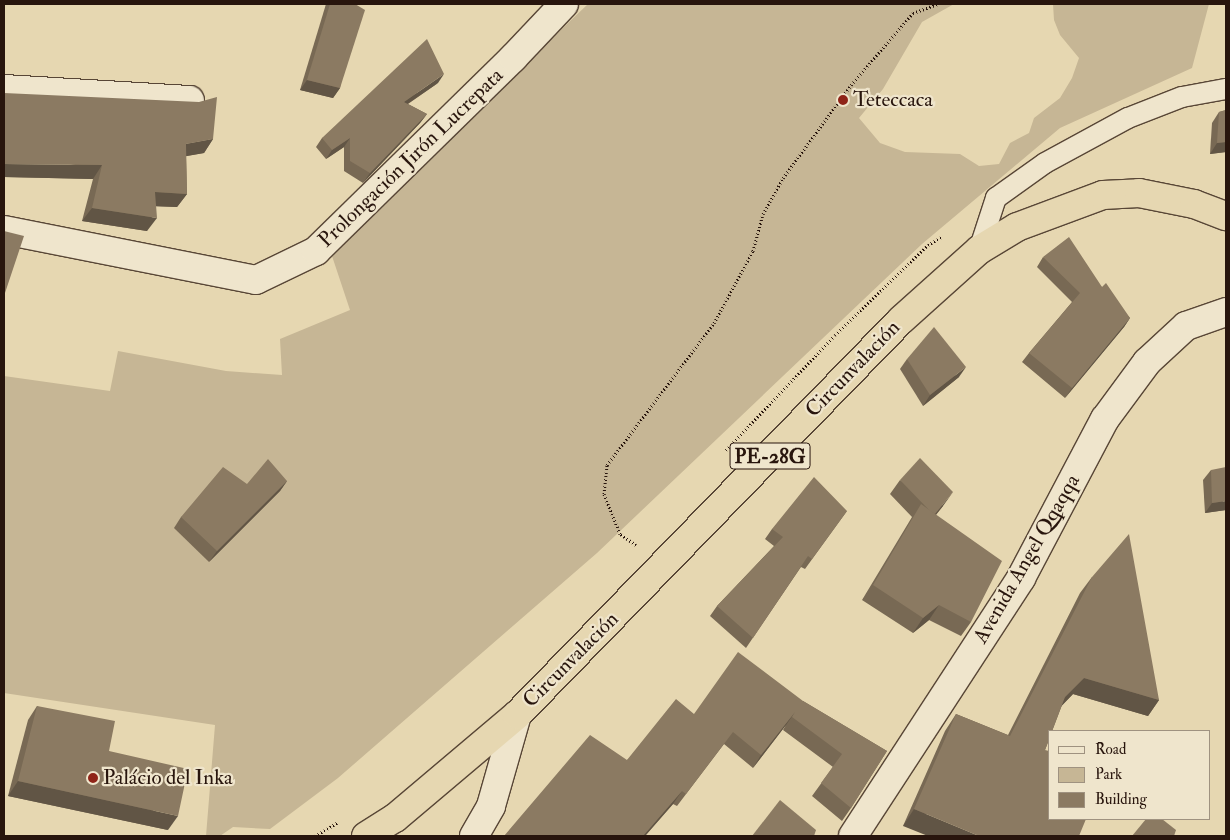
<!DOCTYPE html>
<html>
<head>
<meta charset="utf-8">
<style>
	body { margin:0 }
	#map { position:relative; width:1230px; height:840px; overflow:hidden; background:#e6d7b1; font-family:"IM FELL Double Pica",serif }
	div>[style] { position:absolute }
	.green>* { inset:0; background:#c6b695 }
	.path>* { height:3px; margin-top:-1.5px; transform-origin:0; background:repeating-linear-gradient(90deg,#28150d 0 1px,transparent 0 3.5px) }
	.roads { filter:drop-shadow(1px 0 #584636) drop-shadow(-1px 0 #584636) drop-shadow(0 1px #584636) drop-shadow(0 -1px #584636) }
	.service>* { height:20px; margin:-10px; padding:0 10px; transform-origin:10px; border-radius:10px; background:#efe5cc }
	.pedestrian>* { height:28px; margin:-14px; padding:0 14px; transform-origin:14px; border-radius:14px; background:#efe5cc }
	.minor>* { height:28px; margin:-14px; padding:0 14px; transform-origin:14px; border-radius:14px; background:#efe5cc }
	.trunk>* { height:28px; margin:-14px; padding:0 14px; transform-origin:14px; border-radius:14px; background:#e6d7b1 }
	.wall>* { inset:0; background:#786954 }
	.shaded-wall>* { inset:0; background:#615545 }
	.building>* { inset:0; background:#8b7a62 }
	.dots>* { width:14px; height:14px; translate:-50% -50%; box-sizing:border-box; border:2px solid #efe5cc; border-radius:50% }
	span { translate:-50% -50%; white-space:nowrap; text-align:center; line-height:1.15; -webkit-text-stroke:4.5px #efe5cc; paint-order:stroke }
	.shield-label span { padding:1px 4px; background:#efe5cc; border:1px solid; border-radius:4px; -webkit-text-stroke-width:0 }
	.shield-label { font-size:20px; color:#28150d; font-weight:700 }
	.poi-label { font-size:21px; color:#28150d }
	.left { translate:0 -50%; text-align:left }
	.street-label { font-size:21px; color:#28150d }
	.frame { position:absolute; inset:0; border:5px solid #28150d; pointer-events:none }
	.legend { position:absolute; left:1048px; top:730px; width:162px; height:90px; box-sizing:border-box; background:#efe5cc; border:1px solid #9f9280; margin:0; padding:6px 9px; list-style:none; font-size:15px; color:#28150d }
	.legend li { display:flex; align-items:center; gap:10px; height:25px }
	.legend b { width:25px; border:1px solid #9f9280 }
</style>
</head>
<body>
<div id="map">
	<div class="green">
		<i style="clip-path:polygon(588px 4px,954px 4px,922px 22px,883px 89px,859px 118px,880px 143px,905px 152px,960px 154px,979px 166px,999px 164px,1010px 143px,1029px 133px,1034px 118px,1060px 98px,1072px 78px,1079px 58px,1060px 35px,1054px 20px,1053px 4px,1209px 4px,1192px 68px,1060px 128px,922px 244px,597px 553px,338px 778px,270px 829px,233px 827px,220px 836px,206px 836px,215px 725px,4px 693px,4px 376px,110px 391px,118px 351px,226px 371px,282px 375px,280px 339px,350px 310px,330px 250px)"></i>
	</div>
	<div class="path">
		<i style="left:726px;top:450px;width:158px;rotate:-46.5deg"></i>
		<i style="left:835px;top:335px;width:129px;rotate:-44.1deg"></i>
		<i style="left:928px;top:245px;width:17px;rotate:-31deg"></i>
		<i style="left:636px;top:545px;width:19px;rotate:-145deg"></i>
		<i style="left:620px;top:534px;width:43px;rotate:-111.8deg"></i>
		<i style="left:604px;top:494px;width:29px;rotate:-84deg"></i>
		<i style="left:607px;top:465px;width:178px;rotate:-53deg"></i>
		<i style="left:714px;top:323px;width:82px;rotate:-61.6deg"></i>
		<i style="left:753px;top:251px;width:38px;rotate:-75deg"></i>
		<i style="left:763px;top:214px;width:41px;rotate:-60.9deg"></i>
		<i style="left:783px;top:178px;width:115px;rotate:-53.8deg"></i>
		<i style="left:851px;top:85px;width:95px;rotate:-49.3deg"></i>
		<i style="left:913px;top:13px;width:27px;rotate:-20deg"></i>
		<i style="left:315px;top:836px;width:26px;rotate:-31deg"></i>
	</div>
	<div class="roads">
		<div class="service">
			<i style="left:979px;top:250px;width:55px;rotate:-71.9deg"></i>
			<i style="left:996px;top:198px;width:60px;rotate:-35.5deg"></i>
			<i style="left:1045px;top:163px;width:94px;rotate:-28.5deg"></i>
			<i style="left:1128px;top:118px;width:58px;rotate:-21.3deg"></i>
			<i style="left:1182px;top:97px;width:45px;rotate:-10.3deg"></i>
		</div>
		<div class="pedestrian">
			<i style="left:4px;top:89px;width:186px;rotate:3.4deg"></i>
		</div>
		<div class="minor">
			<i style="left:4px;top:230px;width:257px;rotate:11.2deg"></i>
			<i style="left:256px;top:280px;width:67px;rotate:-25.8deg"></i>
			<i style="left:316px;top:251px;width:276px;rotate:-44.4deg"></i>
			<i style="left:513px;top:58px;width:74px;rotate:-46.6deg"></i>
			<i style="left:474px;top:836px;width:34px;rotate:-60deg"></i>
			<i style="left:491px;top:806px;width:95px;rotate:-74.1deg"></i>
			<i style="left:853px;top:836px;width:308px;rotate:-56.9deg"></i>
			<i style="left:1021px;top:578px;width:180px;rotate:-62.2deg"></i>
			<i style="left:1105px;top:419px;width:71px;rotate:-53.6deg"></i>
			<i style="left:1147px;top:362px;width:53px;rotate:-42.7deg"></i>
			<i style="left:1186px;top:326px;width:42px;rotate:-19.3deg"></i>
		</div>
		<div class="trunk">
			<i style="left:366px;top:836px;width:34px;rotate:-32deg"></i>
			<i style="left:395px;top:818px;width:160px;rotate:-40.2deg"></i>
			<i style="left:517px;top:715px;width:551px;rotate:-45.81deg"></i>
			<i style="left:901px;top:320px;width:105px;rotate:-41.9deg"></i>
			<i style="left:979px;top:250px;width:44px;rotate:-31.2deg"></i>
			<i style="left:1017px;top:227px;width:92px;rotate:-20.4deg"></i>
			<i style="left:1103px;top:195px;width:36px;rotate:-3deg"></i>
			<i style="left:1139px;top:193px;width:56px;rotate:11.3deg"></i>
			<i style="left:1194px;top:204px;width:34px;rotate:21deg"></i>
		</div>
	</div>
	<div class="wall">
		<i style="clip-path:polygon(326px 4px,355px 4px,340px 88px,333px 98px,300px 90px)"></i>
		<i style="clip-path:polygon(438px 83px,408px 104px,427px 114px,420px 123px,363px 183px,344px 171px,344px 147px,326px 159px,316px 147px,322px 138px)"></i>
		<i style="clip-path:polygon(1226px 110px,1226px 152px,1210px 154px,1212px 123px,1219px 112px)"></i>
		<i style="clip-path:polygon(213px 139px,204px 153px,186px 156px,187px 194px,177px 207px,156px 206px,147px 231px,82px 221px,93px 179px,4px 177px)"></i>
		<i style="clip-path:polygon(1043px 257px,1102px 287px,1130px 318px,1124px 327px,1065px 398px,1022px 362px,1029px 353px,1072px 302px,1037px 267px)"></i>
		<i style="clip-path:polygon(907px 359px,959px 377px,923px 406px,900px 369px)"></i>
		<i style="clip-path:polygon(1211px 470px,1226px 510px,1205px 513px,1203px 480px)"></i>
		<i style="clip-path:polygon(900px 480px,943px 506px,936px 515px,971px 622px,961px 636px,929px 620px,913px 633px,862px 600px,912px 517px,890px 494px)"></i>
		<i style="clip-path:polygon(287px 481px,280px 491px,209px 562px,174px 528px,181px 517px,247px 484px)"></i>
		<i style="clip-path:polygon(847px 511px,805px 569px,801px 567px,746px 648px,710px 616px,717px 606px,774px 546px,765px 539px,772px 529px)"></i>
		<i style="clip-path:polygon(1092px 577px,1159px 700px,1148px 716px,1073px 694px,1062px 705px,1045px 750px,903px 826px,945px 731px,956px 714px,1008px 735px,1080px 593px)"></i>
		<i style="clip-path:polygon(803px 701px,887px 751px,851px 808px,842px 821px,812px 796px,833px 767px,783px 730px,786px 725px,753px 768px,724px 744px,677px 806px,673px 804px,645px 836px,504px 836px,627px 760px,694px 714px)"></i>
		<i style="clip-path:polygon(37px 706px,109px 751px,168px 830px,8px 796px,28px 720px)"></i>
	</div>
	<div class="shaded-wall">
		<i style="clip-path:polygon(444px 74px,438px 83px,397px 111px,404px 102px)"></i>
		<i style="clip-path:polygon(307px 80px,340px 88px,333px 98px,300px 90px)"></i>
		<i style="clip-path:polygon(427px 114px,420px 123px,363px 183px,370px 173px)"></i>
		<i style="clip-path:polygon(350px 138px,344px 147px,326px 159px,332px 150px)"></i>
		<i style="clip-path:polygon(213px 139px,204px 153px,176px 158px,186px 144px)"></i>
		<i style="clip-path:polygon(1226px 142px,1226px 152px,1210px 154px,1217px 143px)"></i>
		<i style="clip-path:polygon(4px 164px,102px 165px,93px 179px,4px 177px)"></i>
		<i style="clip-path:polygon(155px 192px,187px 194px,177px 207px,146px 206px)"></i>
		<i style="clip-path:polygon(92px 208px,157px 218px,147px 231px,82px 221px)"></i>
		<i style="clip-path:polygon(1130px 318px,1124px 327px,1065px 398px,1072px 388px)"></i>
		<i style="clip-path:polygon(966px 367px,959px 377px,923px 406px,930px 395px)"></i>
		<i style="clip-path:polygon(287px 481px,280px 491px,209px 562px,217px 551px)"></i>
		<i style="clip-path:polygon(953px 492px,943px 506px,924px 529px,934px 515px)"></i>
		<i style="clip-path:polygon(1226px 501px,1226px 510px,1205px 513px,1212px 503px)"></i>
		<i style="clip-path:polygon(939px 605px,929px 620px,913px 633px,923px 618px)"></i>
		<i style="clip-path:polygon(1084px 678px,1159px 700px,1148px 716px,1073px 694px,1054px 714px,1065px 697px)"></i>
		<i style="clip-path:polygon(795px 712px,786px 725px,753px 768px,761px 755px)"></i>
		<i style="clip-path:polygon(18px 781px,178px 816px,168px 830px,8px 796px)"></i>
		<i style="clip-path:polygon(682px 791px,673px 804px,645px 836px,643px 836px)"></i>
		<i style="clip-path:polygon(914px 809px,979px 836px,928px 836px,903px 826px)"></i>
	</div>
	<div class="building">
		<i style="clip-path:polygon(330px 4px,355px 4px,365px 10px,340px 88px,307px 80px)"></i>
		<i style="clip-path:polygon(427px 39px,444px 74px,404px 102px,427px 114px,370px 173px,350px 161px,350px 138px,332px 150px,322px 138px)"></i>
		<i style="clip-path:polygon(4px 93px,199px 102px,217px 97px,213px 139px,186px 144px,187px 194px,155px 192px,157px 218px,92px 208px,102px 165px,4px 164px)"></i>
		<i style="clip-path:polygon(1226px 110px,1226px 142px,1217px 143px,1219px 112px)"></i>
		<i style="clip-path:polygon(4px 231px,24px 236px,4px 296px)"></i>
		<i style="clip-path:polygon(1069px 237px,1102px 287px,1106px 283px,1130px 318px,1072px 388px,1029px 353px,1080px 293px,1043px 257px)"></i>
		<i style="clip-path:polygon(934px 327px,966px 367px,930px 395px,907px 359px)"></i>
		<i style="clip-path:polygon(920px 458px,953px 492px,935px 514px,930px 511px,900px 480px)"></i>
		<i style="clip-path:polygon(268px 459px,287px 481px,217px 551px,181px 517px,223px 467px,247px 484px)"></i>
		<i style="clip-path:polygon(1226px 467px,1226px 501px,1212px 503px,1211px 470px)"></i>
		<i style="clip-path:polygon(814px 477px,847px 511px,812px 559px,808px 556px,753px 638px,717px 606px,783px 537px,772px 529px)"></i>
		<i style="clip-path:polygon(921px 504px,1002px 561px,971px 622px,939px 605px,923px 618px,873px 585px)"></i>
		<i style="clip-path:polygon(1129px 534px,1159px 700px,1084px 678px,1065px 697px,1052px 731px,1049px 731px,1049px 740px,1045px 750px,1049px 751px,1049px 819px,1086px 819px,1079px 836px,979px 836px,914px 809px,956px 714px,1010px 736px,1092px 577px)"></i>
		<i style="clip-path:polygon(738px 652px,803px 701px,887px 751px,851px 808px,821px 783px,842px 754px,792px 717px,795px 712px,761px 755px,733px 732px,686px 794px,682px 791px,643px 836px,504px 836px,590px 735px,627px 760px,676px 699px,694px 714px)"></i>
		<i style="clip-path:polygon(37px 706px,115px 721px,109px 751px,188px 769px,178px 816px,18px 781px)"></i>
		<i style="clip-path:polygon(780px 800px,816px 830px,814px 836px,752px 836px)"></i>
		<i style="clip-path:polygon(1146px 819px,1162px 819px,1176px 830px,1174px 836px,1132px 836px)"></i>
	</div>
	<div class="dots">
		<i style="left:843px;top:100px;background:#8f2418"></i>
		<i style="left:93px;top:778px;background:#8f2418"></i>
	</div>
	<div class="shield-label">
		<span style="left:770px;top:456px">PE-28G</span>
	</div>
	<div class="poi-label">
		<span class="left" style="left:853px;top:100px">Teteccaca</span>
		<span class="left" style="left:103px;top:778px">Palácio del Inka</span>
	</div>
	<div class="street-label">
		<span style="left:411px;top:158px;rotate:-44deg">Prolongación Jirón Lucrepata</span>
		<span style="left:853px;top:369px;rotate:-46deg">Circunvalación</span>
		<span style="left:1027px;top:559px;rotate:-60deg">Avenida Angel Qqaqqa</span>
		<span style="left:571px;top:660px;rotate:-45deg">Circunvalación</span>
	</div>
	<div class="frame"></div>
	<ul class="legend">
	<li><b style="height:6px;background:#efe5cc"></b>Road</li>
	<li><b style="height:14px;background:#c6b695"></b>Park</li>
	<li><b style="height:14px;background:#8b7a62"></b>Building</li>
	</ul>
</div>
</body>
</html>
